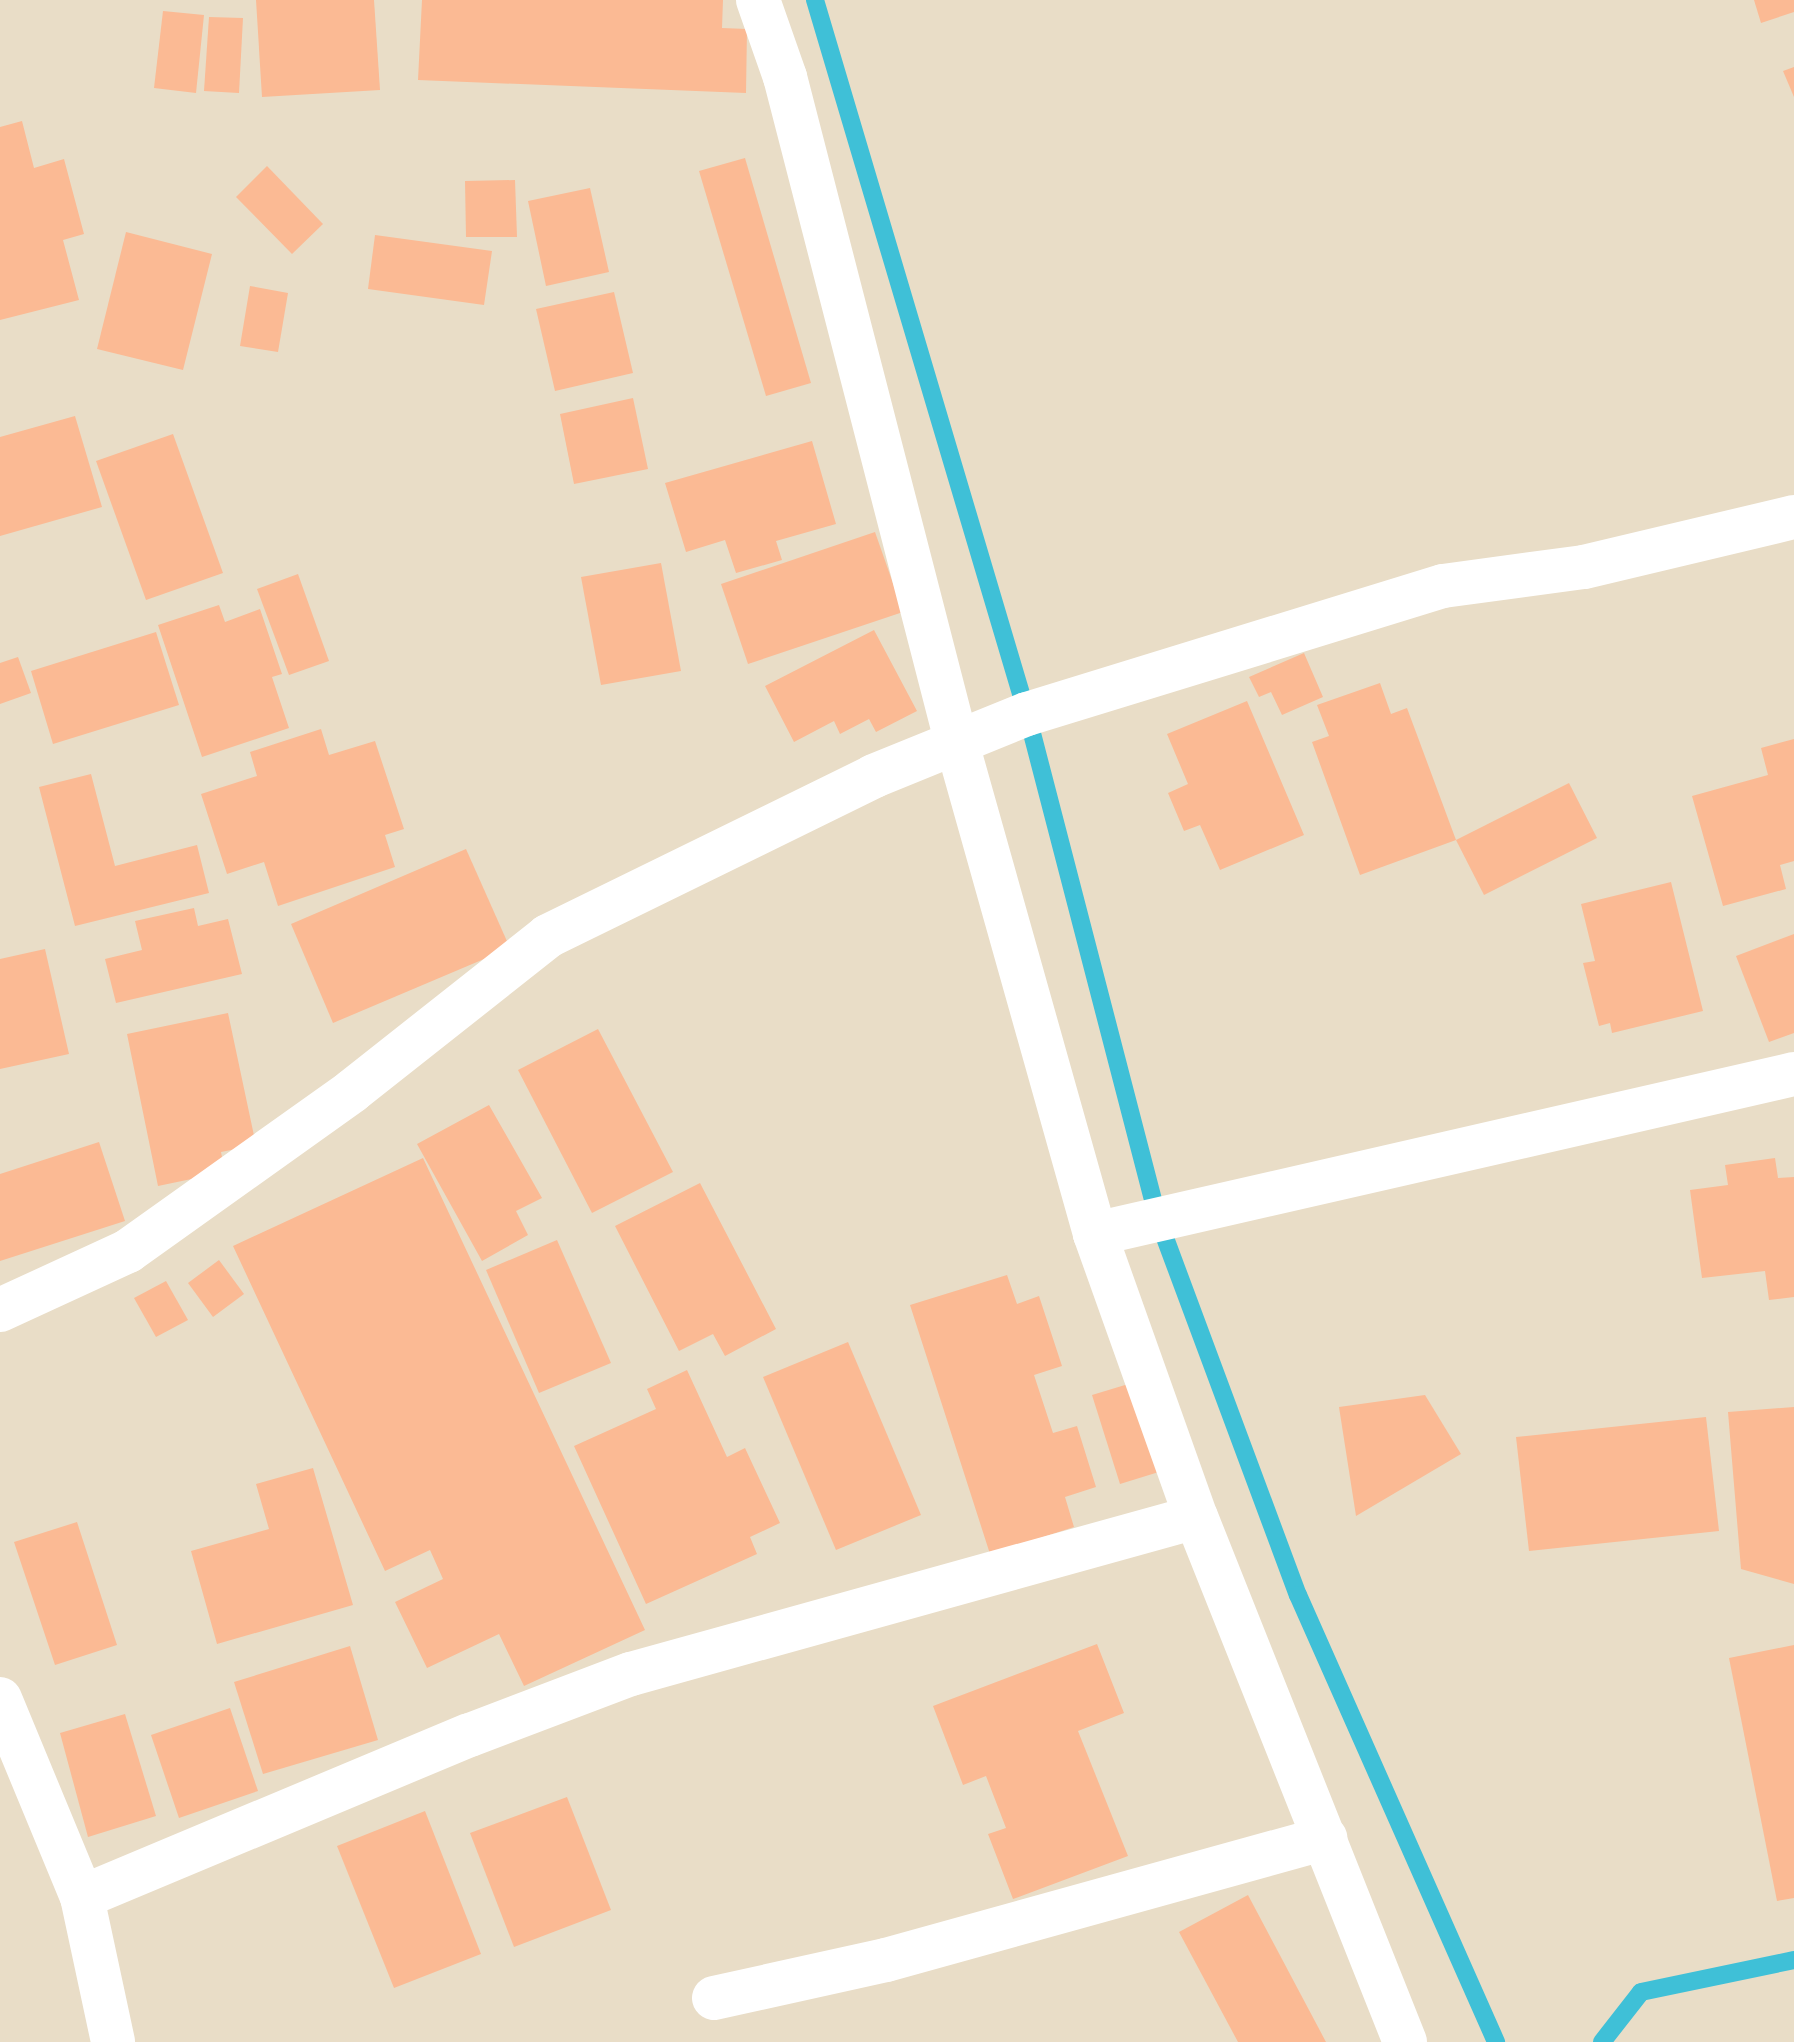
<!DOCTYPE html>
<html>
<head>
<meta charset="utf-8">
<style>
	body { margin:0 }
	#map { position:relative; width:1794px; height:2042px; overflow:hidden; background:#e9ddc7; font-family:Ubuntu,sans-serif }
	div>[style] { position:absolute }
	.stream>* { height:18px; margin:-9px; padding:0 9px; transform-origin:9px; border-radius:9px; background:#3fc0d7 }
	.building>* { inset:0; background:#fbba94 }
	.street>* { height:44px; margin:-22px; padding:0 22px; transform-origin:22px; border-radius:22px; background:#fff }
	span { translate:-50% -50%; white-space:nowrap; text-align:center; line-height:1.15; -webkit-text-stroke:6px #f6ebd4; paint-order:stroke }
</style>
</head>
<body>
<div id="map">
	<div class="stream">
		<i style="left:815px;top:0;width:745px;rotate:73.46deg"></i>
		<i style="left:1027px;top:714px;width:522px;rotate:75.46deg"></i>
		<i style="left:1158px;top:1219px;width:401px;rotate:69.6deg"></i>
		<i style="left:1298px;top:1595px;width:489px;rotate:66.1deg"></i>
		<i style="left:1602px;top:2042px;width:63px;rotate:-52deg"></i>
		<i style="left:1641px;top:1992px;width:156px;rotate:-11.8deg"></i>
	</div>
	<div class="building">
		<i style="clip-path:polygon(256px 0,374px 0,380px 90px,262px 97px)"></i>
		<i style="clip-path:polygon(422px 0,723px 0,722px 28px,747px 29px,746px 93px,418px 80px)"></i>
		<i style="clip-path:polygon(1754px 0,1794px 0,1794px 12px,1761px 23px)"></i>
		<i style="clip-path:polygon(163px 11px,204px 15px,196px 93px,154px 88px)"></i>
		<i style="clip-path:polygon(209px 17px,243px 18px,239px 93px,204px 91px)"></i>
		<i style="clip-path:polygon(1794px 67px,1794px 97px,1783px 71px)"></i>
		<i style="clip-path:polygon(22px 121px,34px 168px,64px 159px,84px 234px,63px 240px,79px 300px,0 320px,0 127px)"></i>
		<i style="clip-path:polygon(745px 158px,811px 383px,766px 396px,699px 171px)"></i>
		<i style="clip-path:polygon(267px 166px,323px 224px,292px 254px,236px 197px)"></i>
		<i style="clip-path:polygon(515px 180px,517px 237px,466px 237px,465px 181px)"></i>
		<i style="clip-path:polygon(590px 188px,609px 272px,546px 286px,528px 201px)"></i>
		<i style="clip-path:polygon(126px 232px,212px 254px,183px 370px,97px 349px)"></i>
		<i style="clip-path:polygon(375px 235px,492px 251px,484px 305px,368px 289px)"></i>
		<i style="clip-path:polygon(250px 286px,288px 293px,278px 352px,240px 346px)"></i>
		<i style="clip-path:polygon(614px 292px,633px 373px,555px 391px,536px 309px)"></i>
		<i style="clip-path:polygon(633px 398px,648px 469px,574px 484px,560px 414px)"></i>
		<i style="clip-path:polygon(75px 416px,102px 507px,0 536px,0 437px)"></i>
		<i style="clip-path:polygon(173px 434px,223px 573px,146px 600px,96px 461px)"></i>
		<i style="clip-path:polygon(812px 441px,836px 524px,776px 541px,782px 560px,736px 573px,725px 540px,686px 552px,665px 483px)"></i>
		<i style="clip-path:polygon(875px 532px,903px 612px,748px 664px,721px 584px)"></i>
		<i style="clip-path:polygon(661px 563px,681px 671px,601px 685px,581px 577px)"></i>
		<i style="clip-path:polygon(298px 574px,329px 661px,289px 675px,257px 589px)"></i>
		<i style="clip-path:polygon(219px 605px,225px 622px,260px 609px,282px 674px,272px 677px,289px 728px,202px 757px,158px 625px)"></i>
		<i style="clip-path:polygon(874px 630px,917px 711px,876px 732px,869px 719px,840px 734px,834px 721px,794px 742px,765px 686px)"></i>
		<i style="clip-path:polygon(156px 632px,179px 705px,53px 744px,31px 671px)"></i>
		<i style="clip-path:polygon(1304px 653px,1323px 697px,1282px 715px,1271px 692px,1259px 697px,1249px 677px)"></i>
		<i style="clip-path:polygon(18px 657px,31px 693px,0 704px,0 663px)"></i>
		<i style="clip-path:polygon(1380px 683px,1391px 714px,1407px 708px,1456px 840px,1360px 875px,1312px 742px,1329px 736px,1317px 705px)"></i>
		<i style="clip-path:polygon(1247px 701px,1304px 835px,1220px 870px,1200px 825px,1184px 831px,1168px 793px,1188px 784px,1167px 734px)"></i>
		<i style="clip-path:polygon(321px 729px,329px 755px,375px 741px,404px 829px,385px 835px,395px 867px,278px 906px,264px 862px,227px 874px,201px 794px,257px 776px,250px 752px)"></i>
		<i style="clip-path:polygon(1794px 739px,1794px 861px,1780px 865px,1786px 889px,1723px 906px,1692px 796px,1768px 775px,1761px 748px)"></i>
		<i style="clip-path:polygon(91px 774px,115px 866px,197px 845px,209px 893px,75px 926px,39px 787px)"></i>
		<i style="clip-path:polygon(1569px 783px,1597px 838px,1484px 895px,1456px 840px)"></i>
		<i style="clip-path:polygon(466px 849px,510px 948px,333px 1023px,291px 924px)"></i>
		<i style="clip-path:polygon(1671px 882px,1703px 1011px,1612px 1033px,1610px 1023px,1599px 1026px,1583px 963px,1595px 961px,1581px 904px)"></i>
		<i style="clip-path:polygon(194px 908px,198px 926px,228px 919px,242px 974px,116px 1003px,105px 959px,142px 950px,135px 921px)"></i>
		<i style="clip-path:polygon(1794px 934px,1794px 1033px,1769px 1042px,1736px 956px)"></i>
		<i style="clip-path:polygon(45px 949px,69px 1054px,0 1069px,0 959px)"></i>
		<i style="clip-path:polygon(228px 1013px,256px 1145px,221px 1152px,225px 1172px,158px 1186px,127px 1034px)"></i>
		<i style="clip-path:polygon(598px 1029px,673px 1172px,592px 1213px,518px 1070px)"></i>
		<i style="clip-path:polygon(489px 1105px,542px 1198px,516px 1211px,528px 1235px,482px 1261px,417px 1144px)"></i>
		<i style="clip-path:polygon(99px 1142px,125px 1221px,0 1261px,0 1174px)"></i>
		<i style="clip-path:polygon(423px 1158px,645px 1630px,524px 1686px,499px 1634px,427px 1668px,395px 1602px,443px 1579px,430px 1550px,385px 1571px,233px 1246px)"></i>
		<i style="clip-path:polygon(1775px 1158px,1778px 1178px,1794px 1177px,1794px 1297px,1769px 1300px,1765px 1271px,1702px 1278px,1690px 1190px,1728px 1185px,1725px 1165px)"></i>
		<i style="clip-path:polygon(700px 1183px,776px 1329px,725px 1356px,713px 1334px,679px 1351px,615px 1226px)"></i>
		<i style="clip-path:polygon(557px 1240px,611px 1363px,539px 1393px,486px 1270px)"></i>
		<i style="clip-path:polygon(219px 1260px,244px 1294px,213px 1317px,188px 1283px)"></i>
		<i style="clip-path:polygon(1007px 1275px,1017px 1304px,1039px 1296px,1062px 1366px,1034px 1375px,1053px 1433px,1077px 1426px,1096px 1487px,1065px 1497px,1074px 1527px,990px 1554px,910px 1305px)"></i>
		<i style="clip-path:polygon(166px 1281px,188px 1320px,156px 1337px,134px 1298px)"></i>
		<i style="clip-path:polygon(848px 1342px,921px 1515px,836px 1550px,763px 1377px)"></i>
		<i style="clip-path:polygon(687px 1370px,727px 1457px,745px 1448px,780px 1523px,750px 1537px,757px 1554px,646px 1604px,574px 1446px,656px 1409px,647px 1389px)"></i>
		<i style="clip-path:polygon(1135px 1382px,1162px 1471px,1120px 1484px,1092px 1395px)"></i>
		<i style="clip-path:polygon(1425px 1395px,1461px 1454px,1356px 1516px,1339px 1407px)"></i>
		<i style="clip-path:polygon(1794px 1407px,1794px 1584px,1741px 1569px,1728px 1412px)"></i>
		<i style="clip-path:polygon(1706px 1417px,1719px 1531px,1529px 1551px,1516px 1437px)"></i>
		<i style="clip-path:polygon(313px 1468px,353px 1605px,217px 1644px,191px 1551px,269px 1529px,256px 1484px)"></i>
		<i style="clip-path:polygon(77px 1522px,117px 1645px,55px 1665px,14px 1542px)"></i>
		<i style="clip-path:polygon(1097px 1644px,1124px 1713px,1078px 1731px,1128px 1856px,1013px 1899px,988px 1834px,1006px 1828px,986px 1776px,963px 1785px,933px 1706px)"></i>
		<i style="clip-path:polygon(1794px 1645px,1794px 1898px,1777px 1901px,1729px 1658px)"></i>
		<i style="clip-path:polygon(350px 1646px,378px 1740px,263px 1774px,234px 1682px)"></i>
		<i style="clip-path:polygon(230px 1708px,258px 1791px,179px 1818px,151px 1735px)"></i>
		<i style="clip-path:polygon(125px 1714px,156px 1816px,88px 1837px,60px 1733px)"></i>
		<i style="clip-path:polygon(567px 1797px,611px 1910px,514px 1947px,470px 1833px)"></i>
		<i style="clip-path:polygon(425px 1811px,481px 1954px,394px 1988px,337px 1846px)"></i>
		<i style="clip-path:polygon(1248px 1895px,1326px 2042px,1238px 2042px,1179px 1932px)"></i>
	</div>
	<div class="street">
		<i style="left:758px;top:0;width:82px;rotate:70.7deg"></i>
		<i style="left:785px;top:77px;width:685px;rotate:75.54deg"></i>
		<i style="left:956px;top:740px;width:513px;rotate:74.28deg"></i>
		<i style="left:1095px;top:1234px;width:300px;rotate:70.4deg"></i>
		<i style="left:1196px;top:1517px;width:565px;rotate:68.29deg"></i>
		<i style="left:1095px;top:1234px;width:717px;rotate:-12.89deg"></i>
		<i style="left:0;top:1310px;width:141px;rotate:-24.7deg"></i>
		<i style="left:128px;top:1251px;width:275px;rotate:-35.5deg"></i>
		<i style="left:352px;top:1091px;width:250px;rotate:-38.3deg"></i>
		<i style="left:548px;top:936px;width:363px;rotate:-26.1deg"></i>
		<i style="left:874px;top:776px;width:165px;rotate:-22.1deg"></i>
		<i style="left:1027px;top:714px;width:435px;rotate:-17.1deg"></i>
		<i style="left:1443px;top:586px;width:142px;rotate:-7.7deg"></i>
		<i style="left:1584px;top:567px;width:216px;rotate:-13.4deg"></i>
		<i style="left:0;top:1699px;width:214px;rotate:67.5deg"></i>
		<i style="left:82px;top:1897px;width:148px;rotate:77.9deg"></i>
		<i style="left:82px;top:1897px;width:420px;rotate:-22.7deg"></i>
		<i style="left:470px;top:1735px;width:172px;rotate:-20.8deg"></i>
		<i style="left:631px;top:1674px;width:586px;rotate:-15.53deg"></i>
		<i style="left:714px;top:1998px;width:176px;rotate:-12.5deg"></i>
		<i style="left:886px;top:1960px;width:456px;rotate:-15.5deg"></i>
	</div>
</div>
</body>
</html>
